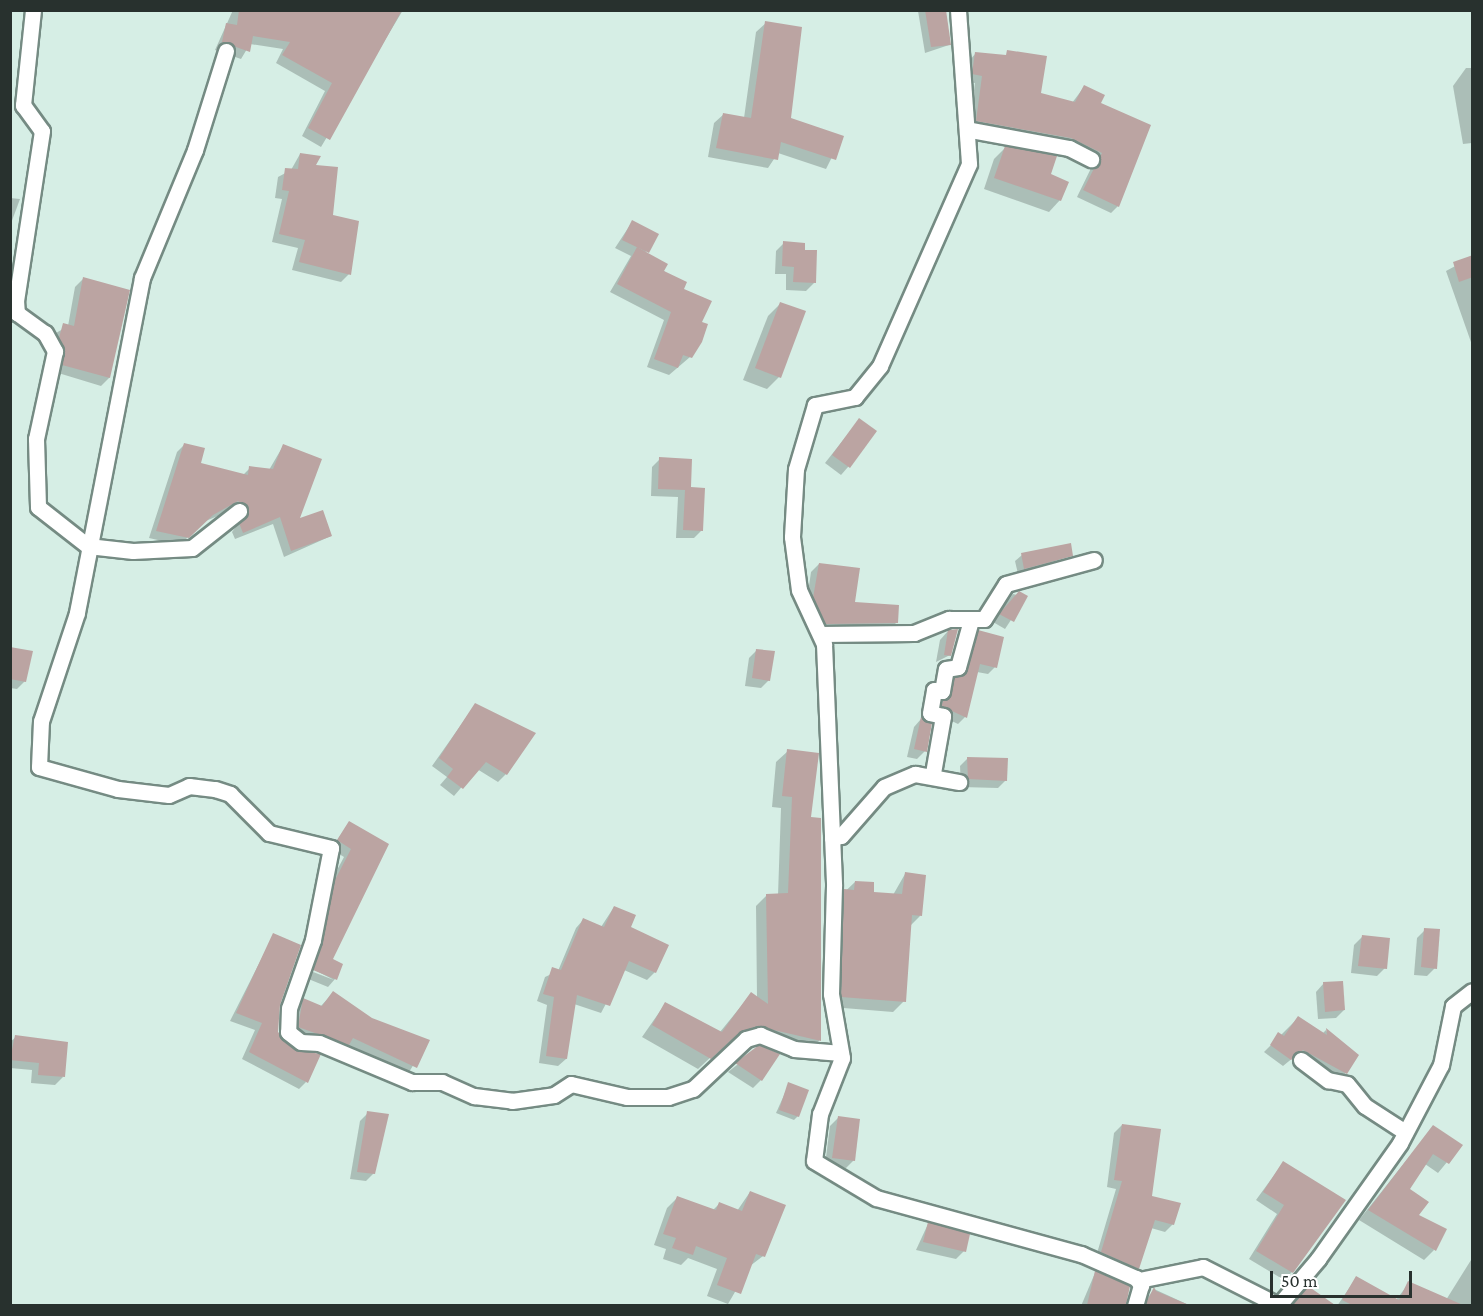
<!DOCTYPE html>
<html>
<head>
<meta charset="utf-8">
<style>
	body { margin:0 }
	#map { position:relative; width:1483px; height:1316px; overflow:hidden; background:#d6eee5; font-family:"Crimson Pro",serif }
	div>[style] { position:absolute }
	.shadow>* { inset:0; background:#0003 }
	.building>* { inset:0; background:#bba4a2 }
	.roads { filter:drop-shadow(2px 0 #758b83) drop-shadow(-2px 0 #758b83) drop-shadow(0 2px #758b83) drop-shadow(0 -2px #758b83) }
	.street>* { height:15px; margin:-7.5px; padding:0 7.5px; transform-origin:7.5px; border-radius:7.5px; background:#fff }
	span { translate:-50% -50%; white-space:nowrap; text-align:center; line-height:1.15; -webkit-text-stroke:6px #fff; paint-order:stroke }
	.frame { position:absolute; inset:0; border:12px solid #28312e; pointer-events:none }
	.scale { position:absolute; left:1270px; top:1271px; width:142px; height:27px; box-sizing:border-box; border:3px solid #28312e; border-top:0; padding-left:8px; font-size:18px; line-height:21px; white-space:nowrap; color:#28312e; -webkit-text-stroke:4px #fff; paint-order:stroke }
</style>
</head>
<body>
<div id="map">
	<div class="shadow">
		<i style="clip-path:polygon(233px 10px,403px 10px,321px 147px,302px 136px,325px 91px,276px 63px,283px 49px,250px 44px,241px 59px,215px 50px)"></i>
		<i style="clip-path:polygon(944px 10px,949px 45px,925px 53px,918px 11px)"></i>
		<i style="clip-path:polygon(766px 23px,789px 119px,842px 137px,826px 169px,778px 153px,768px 168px,708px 157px,714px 123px,724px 114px,744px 118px,756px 32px)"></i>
		<i style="clip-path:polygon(976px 53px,1040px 94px,1072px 103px,1084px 87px,1099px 104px,1118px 206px,1111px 213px,1077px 197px,1095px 160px,969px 128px,975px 83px,966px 82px,969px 61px)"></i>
		<i style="clip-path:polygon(1466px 68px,1472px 68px,1472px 143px,1463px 144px,1453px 86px)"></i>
		<i style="clip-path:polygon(1005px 148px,1049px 175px,1060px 200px,1049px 212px,984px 189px,994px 159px)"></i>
		<i style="clip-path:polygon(300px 154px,314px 166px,331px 216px,349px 274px,341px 282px,292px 270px,298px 248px,272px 242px,282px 199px,275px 198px,278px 177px,291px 170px)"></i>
		<i style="clip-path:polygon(10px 198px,20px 199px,10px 226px)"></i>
		<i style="clip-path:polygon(632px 222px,647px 254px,682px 289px,700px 323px,690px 357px,669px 375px,647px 367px,664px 320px,610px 292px,631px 256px,615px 248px)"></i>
		<i style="clip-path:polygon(784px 243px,803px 251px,814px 283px,806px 291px,786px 290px,786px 274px,775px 274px,776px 251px)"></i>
		<i style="clip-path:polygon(1472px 245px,1472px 345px,1446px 271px,1472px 257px)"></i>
		<i style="clip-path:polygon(83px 279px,128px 291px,109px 378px,101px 386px,55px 372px,56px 333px,68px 326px,75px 287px)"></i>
		<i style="clip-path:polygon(781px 303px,779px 377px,767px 389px,743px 380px,768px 316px)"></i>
		<i style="clip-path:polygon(859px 420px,848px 467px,841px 475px,825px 463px)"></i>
		<i style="clip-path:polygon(185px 444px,199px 464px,243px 475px,250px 468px,269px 470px,283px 446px,298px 520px,331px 536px,284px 557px,273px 524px,235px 539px,232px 532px,242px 519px,235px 509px,203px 522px,180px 545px,149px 538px,177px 452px)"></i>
		<i style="clip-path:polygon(660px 459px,690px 489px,702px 530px,694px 538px,676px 538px,678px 497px,651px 496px,652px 467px)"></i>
		<i style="clip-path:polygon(1022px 555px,1071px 555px,1018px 574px,1015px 561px)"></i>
		<i style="clip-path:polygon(819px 564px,853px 603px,896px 623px,888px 631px,818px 632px,806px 607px,811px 572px)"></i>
		<i style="clip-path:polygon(1013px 594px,1026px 597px,1005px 629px,993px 622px)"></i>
		<i style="clip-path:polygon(948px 631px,950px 655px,936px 662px,940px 640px)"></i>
		<i style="clip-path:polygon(979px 631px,995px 667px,988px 674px,977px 672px,965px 717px,958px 724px,935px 713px,948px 686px,962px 675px)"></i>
		<i style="clip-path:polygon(757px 650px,769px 680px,761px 688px,745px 686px,749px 658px)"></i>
		<i style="clip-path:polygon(10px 658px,25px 681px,17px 689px,10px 688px)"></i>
		<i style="clip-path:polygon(475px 705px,506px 774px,498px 782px,477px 769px,454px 796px,440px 785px,447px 777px,432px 766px)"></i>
		<i style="clip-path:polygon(921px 719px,925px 751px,917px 759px,907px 757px,914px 727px)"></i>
		<i style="clip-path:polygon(788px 751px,810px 819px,820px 820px,819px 1041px,808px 1052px,745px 1036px,727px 1042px,698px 1069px,642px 1037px,665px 1004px,720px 1032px,751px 994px,757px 998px,756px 906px,767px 895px,778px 895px,781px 808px,772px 807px,776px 762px)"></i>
		<i style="clip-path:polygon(968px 758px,1006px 780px,998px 788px,961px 787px,960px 766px)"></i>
		<i style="clip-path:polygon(349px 823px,387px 845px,330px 960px,335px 979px,328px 987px,306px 978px,308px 970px,334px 980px,309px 967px,327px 889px,344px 857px,331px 849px)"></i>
		<i style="clip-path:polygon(905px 874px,920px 916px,910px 926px,904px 1001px,893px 1012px,831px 1007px,834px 902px,855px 882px,872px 894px,893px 895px)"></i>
		<i style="clip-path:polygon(614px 907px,655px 972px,647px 980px,624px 970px,601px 1013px,574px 1004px,566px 1059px,558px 1066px,539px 1063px,547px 1005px,537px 1001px,545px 977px,558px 971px,576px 928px,583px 920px,601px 927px)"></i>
		<i style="clip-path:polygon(1425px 930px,1435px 968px,1427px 976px,1414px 975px,1417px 938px)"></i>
		<i style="clip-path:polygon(274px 934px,277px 1036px,306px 1082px,299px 1089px,242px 1059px,255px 1030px,230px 1021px)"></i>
		<i style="clip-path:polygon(1362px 937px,1385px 968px,1377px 976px,1351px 973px,1354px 945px)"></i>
		<i style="clip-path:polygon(1324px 983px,1344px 1010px,1336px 1018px,1318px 1019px,1316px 992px)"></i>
		<i style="clip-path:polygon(333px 993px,372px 1019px,428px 1041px,406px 1077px,289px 1037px,293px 1010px,303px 1000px,320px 1007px)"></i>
		<i style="clip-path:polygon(1298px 1018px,1322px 1034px,1326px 1030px,1346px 1073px,1338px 1080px,1294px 1057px,1283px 1066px,1264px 1052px)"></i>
		<i style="clip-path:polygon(16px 1037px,63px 1077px,55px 1085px,31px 1083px,32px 1070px,10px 1068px,10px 1042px)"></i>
		<i style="clip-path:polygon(760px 1047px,761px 1080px,753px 1088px,728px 1072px)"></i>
		<i style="clip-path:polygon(789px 1084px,798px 1116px,794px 1120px,776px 1113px)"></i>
		<i style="clip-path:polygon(368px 1113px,374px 1173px,366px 1181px,350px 1179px,360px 1121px)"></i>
		<i style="clip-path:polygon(838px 1118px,854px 1160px,846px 1168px,825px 1165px,830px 1126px)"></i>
		<i style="clip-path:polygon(1122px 1125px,1150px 1197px,1173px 1224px,1165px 1232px,1151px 1228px,1130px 1276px,1095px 1260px,1116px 1189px,1107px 1187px,1114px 1133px)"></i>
		<i style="clip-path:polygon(1433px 1127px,1461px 1145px,1438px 1173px,1425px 1164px,1408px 1190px,1434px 1250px,1424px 1260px,1359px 1220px)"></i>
		<i style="clip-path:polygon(1283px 1163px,1292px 1272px,1284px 1280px,1249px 1259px,1277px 1214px,1256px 1200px)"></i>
		<i style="clip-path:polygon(750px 1192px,763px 1256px,750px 1266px,728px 1304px,707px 1296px,717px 1269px,688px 1258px,681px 1265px,663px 1259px,666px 1249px,654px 1245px,667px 1208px,678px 1197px,713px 1210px,719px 1204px,737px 1211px)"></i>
		<i style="clip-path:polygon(928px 1224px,964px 1251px,956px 1259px,916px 1250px)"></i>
		<i style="clip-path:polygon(1471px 1260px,1472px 1306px,1337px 1306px,1356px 1278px,1396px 1300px,1409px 1283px,1446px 1300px)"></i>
		<i style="clip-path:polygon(1095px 1273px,1128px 1287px,1124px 1306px,1081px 1306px)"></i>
		<i style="clip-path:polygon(1154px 1289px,1191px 1306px,1142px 1306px)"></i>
	</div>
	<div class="building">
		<i style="clip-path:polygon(239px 10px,402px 10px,330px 140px,308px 128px,332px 83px,282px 55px,290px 42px,253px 36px,250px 52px,222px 42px,226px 23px,237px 25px)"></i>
		<i style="clip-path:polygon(925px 10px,946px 10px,951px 45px,931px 47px)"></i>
		<i style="clip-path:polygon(765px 21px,802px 27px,791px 118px,844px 136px,836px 160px,781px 142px,778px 160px,716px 148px,723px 113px,751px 118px)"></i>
		<i style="clip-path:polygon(1007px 50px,1047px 56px,1041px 93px,1075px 102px,1084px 85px,1105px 95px,1101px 103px,1151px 125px,1119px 207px,1083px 190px,1102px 153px,1071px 138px,976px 121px,982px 76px,972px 74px,975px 52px,1006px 55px)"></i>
		<i style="clip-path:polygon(1005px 146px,1057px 156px,1051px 174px,1069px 182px,1061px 201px,994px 178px)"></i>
		<i style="clip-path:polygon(300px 153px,321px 156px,316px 165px,338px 167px,333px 215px,359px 221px,351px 275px,299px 262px,305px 240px,279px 234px,289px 191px,282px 190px,285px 168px,298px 169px)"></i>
		<i style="clip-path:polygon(632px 220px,659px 234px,649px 253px,622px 240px)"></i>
		<i style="clip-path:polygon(783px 241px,805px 243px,805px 250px,817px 250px,816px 283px,793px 282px,794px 267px,782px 266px)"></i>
		<i style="clip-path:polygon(637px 247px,668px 264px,664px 271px,687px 282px,684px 289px,712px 301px,702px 322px,708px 324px,702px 342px,692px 358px,683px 355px,678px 368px,654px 359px,671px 312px,617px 284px)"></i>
		<i style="clip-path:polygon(1473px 255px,1473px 277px,1459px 282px,1453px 262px)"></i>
		<i style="clip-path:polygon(83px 277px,130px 290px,110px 378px,62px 365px,59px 338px,63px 323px,74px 326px)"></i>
		<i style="clip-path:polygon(780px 302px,806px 311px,781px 378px,755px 368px)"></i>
		<i style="clip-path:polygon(859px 418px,877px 431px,850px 468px,832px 455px)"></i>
		<i style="clip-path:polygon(184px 443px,205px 448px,201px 463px,248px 475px,249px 466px,273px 469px,283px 444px,322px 459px,300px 518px,323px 510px,332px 536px,291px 551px,280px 517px,243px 533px,239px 523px,248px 509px,238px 501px,213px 515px,189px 538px,156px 531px)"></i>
		<i style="clip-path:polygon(659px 457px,692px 459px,691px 487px,705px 488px,703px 531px,683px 530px,685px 490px,658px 489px)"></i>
		<i style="clip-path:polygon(1071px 543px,1073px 556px,1024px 569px,1021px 553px)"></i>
		<i style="clip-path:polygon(819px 563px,860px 568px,855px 602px,899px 605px,898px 623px,826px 624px,813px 598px)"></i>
		<i style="clip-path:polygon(1019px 591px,1028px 596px,1014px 622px,999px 614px)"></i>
		<i style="clip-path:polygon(958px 629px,951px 656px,944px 655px,948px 630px)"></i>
		<i style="clip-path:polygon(978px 630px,1004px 637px,997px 668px,980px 664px,967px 718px,941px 706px,954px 677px,967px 670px)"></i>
		<i style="clip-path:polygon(10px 647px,33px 651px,26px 682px,10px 679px)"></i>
		<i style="clip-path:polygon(756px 649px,775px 651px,770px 681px,752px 678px)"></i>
		<i style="clip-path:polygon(475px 703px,536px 733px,507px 775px,486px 762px,463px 789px,447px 777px,453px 769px,439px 758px)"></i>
		<i style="clip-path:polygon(921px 717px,932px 723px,927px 752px,914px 749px)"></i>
		<i style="clip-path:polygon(787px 749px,819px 753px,811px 817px,821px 818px,821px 1041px,757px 1026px,740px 1032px,711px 1059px,652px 1025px,665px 1002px,722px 1032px,751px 992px,768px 1004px,766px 894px,788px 893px,792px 797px,782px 796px)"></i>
		<i style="clip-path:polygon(967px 757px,1008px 758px,1007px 781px,968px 779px)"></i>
		<i style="clip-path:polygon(349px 821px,389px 844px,333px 959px,343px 964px,337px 980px,313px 970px,335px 880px,351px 849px,337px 840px)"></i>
		<i style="clip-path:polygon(905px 872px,926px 875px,922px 916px,912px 915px,906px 1002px,841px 997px,844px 889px,854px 890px,855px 881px,874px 882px,874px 892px,902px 894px)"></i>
		<i style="clip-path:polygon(614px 906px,636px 915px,631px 927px,669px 945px,656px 973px,629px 961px,610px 1006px,577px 995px,567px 1059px,546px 1056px,554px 997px,543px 994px,552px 967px,561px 970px,583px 918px,604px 927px)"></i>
		<i style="clip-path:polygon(1424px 928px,1440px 929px,1437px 969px,1421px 967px)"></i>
		<i style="clip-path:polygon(273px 933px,301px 945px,280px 1005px,278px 1032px,296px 1050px,321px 1054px,308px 1083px,249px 1052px,262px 1023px,236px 1013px)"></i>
		<i style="clip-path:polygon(1362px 935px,1390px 938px,1387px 969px,1358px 966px)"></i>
		<i style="clip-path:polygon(1343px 981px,1345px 1010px,1325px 1012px,1323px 982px)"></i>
		<i style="clip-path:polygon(333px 991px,372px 1018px,430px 1040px,417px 1068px,353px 1038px,349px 1045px,298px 1027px,303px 998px,322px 1006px)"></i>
		<i style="clip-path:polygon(1298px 1016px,1327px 1035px,1326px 1028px,1359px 1055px,1347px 1074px,1303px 1050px,1291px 1060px,1270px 1045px,1278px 1032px,1284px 1036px)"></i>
		<i style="clip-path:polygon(15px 1035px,68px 1042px,65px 1077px,38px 1075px,39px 1063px,10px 1060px)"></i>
		<i style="clip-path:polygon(759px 1045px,780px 1054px,762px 1081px,735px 1063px)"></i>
		<i style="clip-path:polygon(788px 1082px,809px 1090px,799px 1117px,779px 1110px)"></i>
		<i style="clip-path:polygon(367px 1111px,389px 1114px,375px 1174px,357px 1172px)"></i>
		<i style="clip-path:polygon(838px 1116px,860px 1119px,855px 1161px,832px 1158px)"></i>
		<i style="clip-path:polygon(1122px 1124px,1161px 1129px,1152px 1196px,1181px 1203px,1174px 1225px,1155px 1220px,1139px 1269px,1101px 1252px,1122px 1181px,1114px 1180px)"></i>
		<i style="clip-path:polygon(1433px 1125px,1463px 1145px,1449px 1164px,1433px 1154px,1410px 1189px,1429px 1202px,1419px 1215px,1447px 1229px,1436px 1251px,1368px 1210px)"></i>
		<i style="clip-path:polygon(1283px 1161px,1346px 1200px,1293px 1273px,1256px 1251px,1284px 1205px,1263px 1192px)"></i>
		<i style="clip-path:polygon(750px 1191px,786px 1205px,765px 1257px,756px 1254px,741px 1294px,717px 1285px,727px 1258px,696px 1246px,693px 1255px,672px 1248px,676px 1238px,663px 1234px,677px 1196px,716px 1210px,719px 1202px,742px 1211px)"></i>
		<i style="clip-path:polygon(928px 1222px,970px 1234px,966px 1252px,923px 1242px)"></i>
		<i style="clip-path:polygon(1095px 1271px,1130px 1286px,1126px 1305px,1087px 1305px)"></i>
		<i style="clip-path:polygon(1356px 1276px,1399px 1300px,1408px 1281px,1463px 1305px,1352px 1305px,1342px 1300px)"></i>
		<i style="clip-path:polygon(1308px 1286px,1335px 1305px,1291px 1305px)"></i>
		<i style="clip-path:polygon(1154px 1287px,1156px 1291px,1189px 1305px,1145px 1305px)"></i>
	</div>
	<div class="roads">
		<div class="street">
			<i style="left:33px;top:10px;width:96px;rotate:96deg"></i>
			<i style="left:23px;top:105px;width:32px;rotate:54deg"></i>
			<i style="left:42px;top:131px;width:171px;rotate:98.7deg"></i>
			<i style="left:16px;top:300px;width:13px;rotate:86deg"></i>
			<i style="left:17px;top:313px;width:34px;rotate:36deg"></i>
			<i style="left:45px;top:333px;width:21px;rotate:61deg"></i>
			<i style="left:55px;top:351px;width:90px;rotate:102.2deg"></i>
			<i style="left:36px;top:439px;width:68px;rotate:88.3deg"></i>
			<i style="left:38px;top:507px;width:63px;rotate:38deg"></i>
			<i style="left:88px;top:546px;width:45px;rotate:6.3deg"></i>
			<i style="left:133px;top:551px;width:59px;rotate:-2.9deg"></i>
			<i style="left:192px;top:548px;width:60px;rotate:-38.2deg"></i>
			<i style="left:958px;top:10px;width:154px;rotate:85.9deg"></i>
			<i style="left:969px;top:164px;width:221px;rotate:113.8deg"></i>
			<i style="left:880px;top:366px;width:40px;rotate:129deg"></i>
			<i style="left:855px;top:397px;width:41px;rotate:168.7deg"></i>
			<i style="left:815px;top:405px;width:67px;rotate:106.5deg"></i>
			<i style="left:796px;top:469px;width:68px;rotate:93.4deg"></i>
			<i style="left:792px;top:537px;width:53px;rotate:82.5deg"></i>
			<i style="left:799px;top:590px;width:60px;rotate:65.2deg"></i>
			<i style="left:824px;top:644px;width:242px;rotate:87.6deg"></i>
			<i style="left:834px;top:886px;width:108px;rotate:91.6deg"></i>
			<i style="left:831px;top:994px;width:65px;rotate:80.2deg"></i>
			<i style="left:842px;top:1058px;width:60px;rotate:111.4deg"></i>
			<i style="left:820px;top:1114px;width:47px;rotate:97.3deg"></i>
			<i style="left:814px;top:1161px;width:72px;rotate:30.8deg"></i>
			<i style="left:876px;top:1198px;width:213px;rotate:15.3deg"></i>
			<i style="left:1081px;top:1254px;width:60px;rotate:23.6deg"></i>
			<i style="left:1136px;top:1278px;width:9px;rotate:54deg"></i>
			<i style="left:1141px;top:1285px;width:22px;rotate:106deg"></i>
			<i style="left:226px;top:51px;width:104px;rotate:107.4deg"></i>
			<i style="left:195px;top:150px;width:139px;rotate:112.5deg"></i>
			<i style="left:142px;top:278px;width:341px;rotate:101deg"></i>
			<i style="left:77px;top:613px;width:114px;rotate:108.4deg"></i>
			<i style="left:41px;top:721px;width:46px;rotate:92.5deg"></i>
			<i style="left:39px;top:767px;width:82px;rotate:15.6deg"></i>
			<i style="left:118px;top:789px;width:51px;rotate:6.7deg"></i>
			<i style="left:169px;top:795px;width:22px;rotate:-24deg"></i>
			<i style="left:189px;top:786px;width:26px;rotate:7deg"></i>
			<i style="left:215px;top:789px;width:16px;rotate:18deg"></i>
			<i style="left:230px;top:794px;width:55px;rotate:45deg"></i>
			<i style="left:269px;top:833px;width:64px;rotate:13.6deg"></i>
			<i style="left:331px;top:848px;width:94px;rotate:101.1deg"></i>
			<i style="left:313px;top:940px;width:72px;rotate:109.4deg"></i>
			<i style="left:289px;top:1008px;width:24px;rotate:92deg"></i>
			<i style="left:288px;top:1032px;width:16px;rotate:38deg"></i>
			<i style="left:301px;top:1042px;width:18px;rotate:3deg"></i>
			<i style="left:319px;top:1043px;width:101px;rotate:22.8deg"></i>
			<i style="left:412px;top:1082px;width:30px"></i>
			<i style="left:442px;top:1082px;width:35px;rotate:24deg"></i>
			<i style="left:474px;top:1096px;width:38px;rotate:7deg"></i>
			<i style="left:512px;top:1101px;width:42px;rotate:-8.1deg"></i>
			<i style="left:554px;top:1095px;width:20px;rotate:-33deg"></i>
			<i style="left:571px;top:1084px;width:57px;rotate:13.1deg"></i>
			<i style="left:627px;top:1097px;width:41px"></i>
			<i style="left:668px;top:1097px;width:26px;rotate:-18deg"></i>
			<i style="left:693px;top:1089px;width:73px;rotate:-43.3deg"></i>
			<i style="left:746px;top:1039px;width:15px;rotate:-16deg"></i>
			<i style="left:760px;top:1035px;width:37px;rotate:22deg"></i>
			<i style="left:794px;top:1049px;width:47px;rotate:4.9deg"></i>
			<i style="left:971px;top:130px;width:100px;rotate:10.4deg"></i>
			<i style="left:1069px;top:148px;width:25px;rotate:27deg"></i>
			<i style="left:821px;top:634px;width:93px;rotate:-0.6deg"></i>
			<i style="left:914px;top:633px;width:38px;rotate:-22deg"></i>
			<i style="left:949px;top:619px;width:35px"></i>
			<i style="left:984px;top:619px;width:41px;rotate:-57.8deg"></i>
			<i style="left:1006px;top:584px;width:91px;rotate:-15.3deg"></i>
			<i style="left:933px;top:773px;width:58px;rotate:-80deg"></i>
			<i style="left:943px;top:716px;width:13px;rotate:-167deg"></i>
			<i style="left:930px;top:713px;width:23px;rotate:-80deg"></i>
			<i style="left:934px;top:690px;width:8px;rotate:7deg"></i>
			<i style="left:942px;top:691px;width:22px;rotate:-80deg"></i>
			<i style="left:946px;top:669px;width:12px;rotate:-9deg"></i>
			<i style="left:958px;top:667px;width:49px;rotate:-74.5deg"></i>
			<i style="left:832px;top:838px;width:9px;rotate:-13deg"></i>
			<i style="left:841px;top:836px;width:65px;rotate:-48.7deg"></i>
			<i style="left:884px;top:787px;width:34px;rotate:-23deg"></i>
			<i style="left:915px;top:774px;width:45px;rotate:10.3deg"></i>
			<i style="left:1301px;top:1060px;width:34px;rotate:37deg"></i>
			<i style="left:1328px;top:1080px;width:19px;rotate:12deg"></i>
			<i style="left:1347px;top:1084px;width:28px;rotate:51deg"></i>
			<i style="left:1365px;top:1106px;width:48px;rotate:33deg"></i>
			<i style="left:1139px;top:1280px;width:65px;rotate:-11.5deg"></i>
			<i style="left:1203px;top:1267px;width:84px;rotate:26.9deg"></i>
			<i style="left:1278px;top:1306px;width:62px;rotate:-49.6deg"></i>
			<i style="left:1318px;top:1259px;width:142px;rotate:-54.7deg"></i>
			<i style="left:1400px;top:1143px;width:88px;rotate:-62.3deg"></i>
			<i style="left:1441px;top:1065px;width:60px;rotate:-78.5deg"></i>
			<i style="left:1453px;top:1006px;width:24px;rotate:-38deg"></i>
		</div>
	</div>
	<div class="frame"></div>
	<div class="scale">50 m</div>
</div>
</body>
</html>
